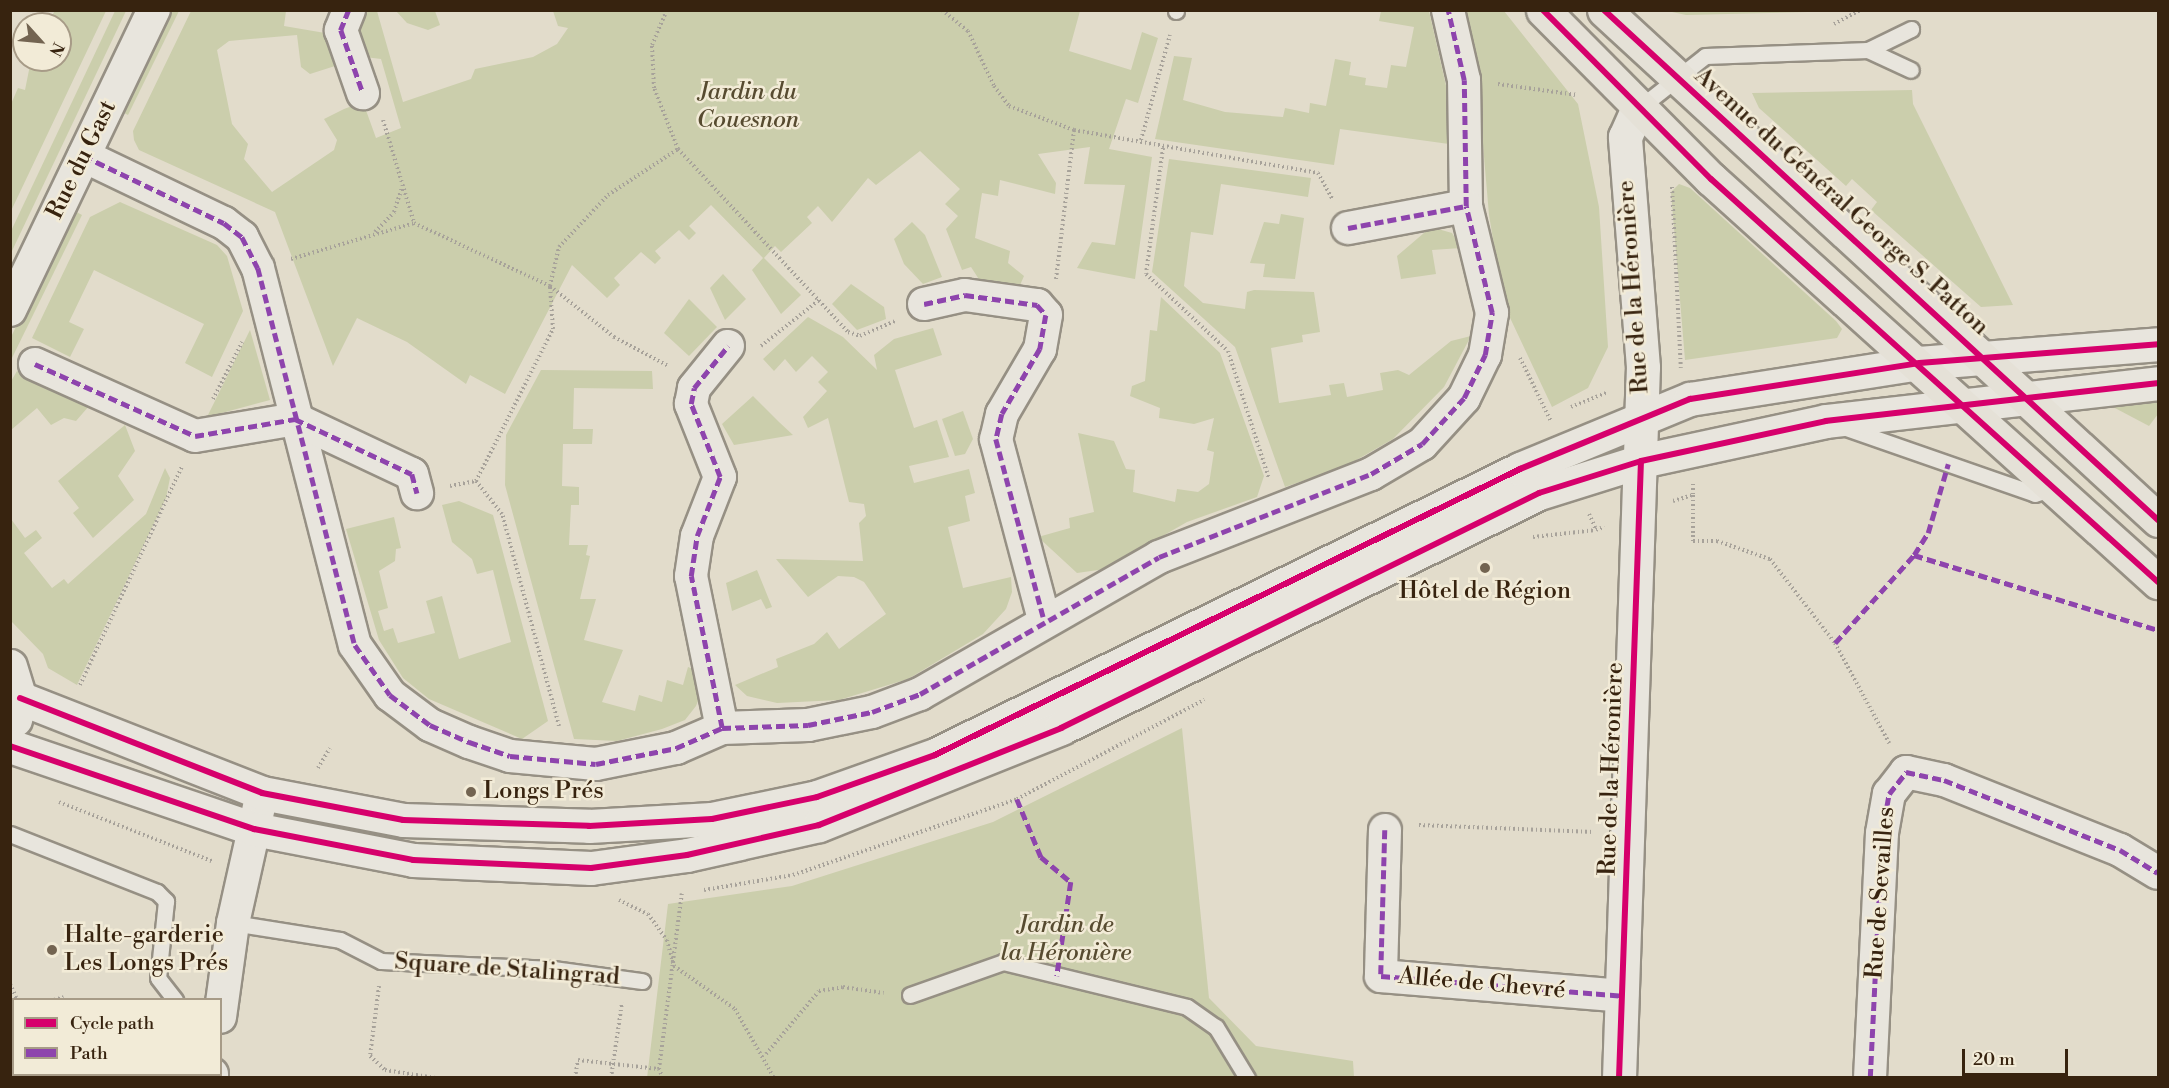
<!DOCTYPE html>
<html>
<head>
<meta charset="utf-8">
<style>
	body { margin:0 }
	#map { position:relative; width:2169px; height:1088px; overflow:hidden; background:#e2dccb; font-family:"Libre Bodoni",serif }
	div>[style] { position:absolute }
	.green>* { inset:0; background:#cbceac }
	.path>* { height:4px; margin-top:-2px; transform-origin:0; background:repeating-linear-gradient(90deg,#a7a29a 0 1.5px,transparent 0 4.5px) }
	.roads { filter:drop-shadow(2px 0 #969084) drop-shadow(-2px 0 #969084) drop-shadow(0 2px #969084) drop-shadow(0 -2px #969084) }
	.lane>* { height:15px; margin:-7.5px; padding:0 7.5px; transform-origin:7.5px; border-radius:7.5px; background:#e8e5dd }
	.street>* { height:32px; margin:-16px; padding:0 16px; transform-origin:16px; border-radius:16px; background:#e8e5dd }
	.secondary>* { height:33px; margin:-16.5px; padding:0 16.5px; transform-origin:16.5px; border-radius:16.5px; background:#e8e5dd }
	.primary>* { height:33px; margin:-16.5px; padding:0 16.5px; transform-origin:16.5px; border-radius:16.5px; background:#e5e1d7 }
	.quiet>* { height:4.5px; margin-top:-2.25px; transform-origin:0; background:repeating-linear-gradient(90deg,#8e44ad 0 9px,transparent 0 13.5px) }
	.cycleway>* { height:6px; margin:-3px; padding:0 3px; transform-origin:3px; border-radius:3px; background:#d6006c }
	.dots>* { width:16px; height:16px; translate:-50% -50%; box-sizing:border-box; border:3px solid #f2ebd7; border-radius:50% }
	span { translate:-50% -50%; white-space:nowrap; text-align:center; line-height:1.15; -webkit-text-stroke:5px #f2ebd7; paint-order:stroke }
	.park-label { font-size:24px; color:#574b30; font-style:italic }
	.street-label { font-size:24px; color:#37230f }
	.poi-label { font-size:24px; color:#37230f }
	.left { translate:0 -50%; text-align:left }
	.frame { position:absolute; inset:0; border:12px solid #37230f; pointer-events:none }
	.legend { position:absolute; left:12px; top:998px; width:210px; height:78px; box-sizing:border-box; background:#f2ebd7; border:2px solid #a79b87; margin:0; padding:8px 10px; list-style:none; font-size:18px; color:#37230f }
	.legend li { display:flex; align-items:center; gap:12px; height:30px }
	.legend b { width:30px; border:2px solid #a79b87 }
	.north { position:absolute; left:12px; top:12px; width:60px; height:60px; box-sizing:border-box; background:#f2ebd7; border:2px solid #a79b87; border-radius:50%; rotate:117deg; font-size:16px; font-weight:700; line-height:24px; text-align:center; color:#37230f }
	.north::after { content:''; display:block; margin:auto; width:21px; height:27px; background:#736451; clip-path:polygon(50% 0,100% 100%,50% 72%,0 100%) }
	.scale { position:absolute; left:1962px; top:1049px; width:106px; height:27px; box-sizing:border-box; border:3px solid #37230f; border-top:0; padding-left:8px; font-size:18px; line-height:21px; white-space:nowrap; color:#37230f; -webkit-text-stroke:4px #f2ebd7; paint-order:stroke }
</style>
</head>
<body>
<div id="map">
	<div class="green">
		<i style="clip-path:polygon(55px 10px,106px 11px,11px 211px,11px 104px,18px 88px,25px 90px,31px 60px,60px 60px,60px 24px,48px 24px)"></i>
		<i style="clip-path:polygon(1663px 10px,1848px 10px,1848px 11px,1686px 15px)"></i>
		<i style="clip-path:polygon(115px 11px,126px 11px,11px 253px,11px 231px)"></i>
		<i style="clip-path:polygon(168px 11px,179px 11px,128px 115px,120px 111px)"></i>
		<i style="clip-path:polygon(191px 11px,286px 11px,284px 26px,325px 33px,335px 66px,310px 74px,301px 67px,297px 35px,229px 41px,217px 50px,232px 124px,248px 144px,244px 159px,272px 192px,334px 150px,337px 140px,324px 119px,344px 109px,363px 102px,376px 138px,401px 128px,381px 59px,365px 57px,355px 32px,363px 11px,377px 11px,403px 102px,471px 79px,475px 69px,533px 57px,557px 44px,568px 28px,558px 26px,553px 11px,1080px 11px,1069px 51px,1131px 70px,1142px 32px,1158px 38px,1138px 103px,1126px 99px,1109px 149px,1152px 157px,1135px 279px,1077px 268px,1092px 242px,1115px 245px,1125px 185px,1084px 184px,1090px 147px,1038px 154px,1056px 183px,1055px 194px,1000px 180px,998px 196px,982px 193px,975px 238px,1010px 251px,1008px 263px,1024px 276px,1017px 292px,984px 287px,971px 267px,962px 270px,946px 229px,958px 216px,945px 204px,960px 189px,920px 151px,876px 185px,868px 178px,832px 222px,818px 206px,807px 217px,812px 223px,781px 252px,775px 246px,764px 258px,801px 295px,781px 314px,752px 270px,763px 258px,711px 205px,689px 226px,696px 233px,689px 240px,679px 230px,655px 251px,661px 258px,655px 264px,641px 252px,614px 278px,620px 285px,607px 298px,572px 265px,505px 394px,470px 375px,466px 384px,407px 342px,357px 318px,333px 366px,275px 212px,139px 150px,134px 140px,133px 131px)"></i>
		<i style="clip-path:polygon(396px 11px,435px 11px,440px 25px,428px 30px,407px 23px)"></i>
		<i style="clip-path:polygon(1381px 11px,1429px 11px,1447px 90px,1449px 144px,1340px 129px,1334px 165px,1155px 139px,1174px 56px,1192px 58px,1183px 100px,1225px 112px,1283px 117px,1285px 108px,1309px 113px,1310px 103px,1326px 106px,1335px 59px,1351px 62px,1349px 75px,1366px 78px,1365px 85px,1387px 88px,1391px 65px,1406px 67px,1414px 27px,1379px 21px)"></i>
		<i style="clip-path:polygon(1461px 11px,1504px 11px,1578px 104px,1599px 207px,1608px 347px,1588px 388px,1552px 407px,1504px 305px,1489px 215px,1477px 75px)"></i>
		<i style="clip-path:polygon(1912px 90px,1913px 104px,2013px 305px,1981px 307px,1871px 210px,1877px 202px,1852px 179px,1846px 186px,1759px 108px,1752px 93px)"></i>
		<i style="clip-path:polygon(1169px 159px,1311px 178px,1308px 197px,1221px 184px,1213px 235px,1191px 232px,1184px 286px,1203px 303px,1245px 309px,1247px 292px,1254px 290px,1314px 292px,1320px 332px,1302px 335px,1303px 342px,1271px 348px,1279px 403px,1331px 395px,1329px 385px,1344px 383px,1347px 397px,1383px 390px,1380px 373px,1398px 370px,1409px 375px,1451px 341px,1471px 336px,1444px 387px,1393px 439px,1346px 466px,1285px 487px,1235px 347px,1152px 272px)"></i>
		<i style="clip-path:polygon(1679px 184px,1690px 188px,1836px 321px,1842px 329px,1837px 338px,1685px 360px,1671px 192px)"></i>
		<i style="clip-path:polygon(120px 202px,217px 245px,227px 256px,243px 311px,212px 377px,185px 363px,204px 324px,94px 270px,69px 322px,84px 329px,70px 357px,32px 338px,90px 217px)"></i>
		<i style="clip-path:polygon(73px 210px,82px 215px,11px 360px,10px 339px)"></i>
		<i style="clip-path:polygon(1281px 214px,1304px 218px,1295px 279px,1263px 277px,1265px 264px,1250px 263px,1264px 222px,1279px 224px)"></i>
		<i style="clip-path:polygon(912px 222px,925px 235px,942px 277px,923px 284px,904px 264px,894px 239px)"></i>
		<i style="clip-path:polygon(1431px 227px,1452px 233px,1461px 248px,1432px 250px,1436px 274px,1401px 279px,1397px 256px)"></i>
		<i style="clip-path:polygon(723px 274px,746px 299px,725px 320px,710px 288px)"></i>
		<i style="clip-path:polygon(851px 284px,884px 307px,886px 319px,857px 330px,832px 304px)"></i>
		<i style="clip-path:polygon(1161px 297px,1220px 353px,1264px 476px,1257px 497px,1187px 522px,1105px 569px,1077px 573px,1038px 537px,1070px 528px,1069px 518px,1094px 512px,1078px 433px,1114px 441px,1126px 469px,1135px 470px,1133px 492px,1175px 502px,1177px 489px,1198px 492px,1209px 484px,1214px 452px,1207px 450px,1214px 418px,1194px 424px,1159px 418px,1160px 408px,1130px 396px,1132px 386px,1145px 381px,1150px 330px,1157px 331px)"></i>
		<i style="clip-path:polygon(689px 299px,717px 327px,689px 356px,664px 333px)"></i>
		<i style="clip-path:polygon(808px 317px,843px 337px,877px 370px,874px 355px,894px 339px,933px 328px,942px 355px,895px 370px,914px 428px,937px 420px,949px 457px,909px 466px,914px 483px,969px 469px,975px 493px,965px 496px,970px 521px,948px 527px,963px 588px,1011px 577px,1012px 592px,1006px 609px,983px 634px,908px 679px,839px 700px,777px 703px,747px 696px,735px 685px,778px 667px,776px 659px,814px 644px,827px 632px,839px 649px,886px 614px,864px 582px,854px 577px,838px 576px,808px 597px,776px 559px,863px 561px,859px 523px,866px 516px,864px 504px,849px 502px,828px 418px,808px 428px,803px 417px,827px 391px,818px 382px,828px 372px,812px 356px,796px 372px,785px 359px,774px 371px,763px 359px)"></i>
		<i style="clip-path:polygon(250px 330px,270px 400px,207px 417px)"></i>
		<i style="clip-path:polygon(541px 370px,652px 371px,653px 389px,574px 388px,573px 429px,593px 429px,592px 444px,563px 444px,562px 486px,579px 487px,579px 505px,571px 505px,569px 545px,588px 545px,586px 555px,590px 556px,580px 599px,596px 599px,584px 640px,623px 650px,602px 702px,635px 711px,639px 695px,662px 702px,667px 680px,683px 685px,688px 667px,693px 669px,700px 696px,696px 706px,685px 720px,662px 729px,617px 741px,574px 739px,505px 485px,506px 435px)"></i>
		<i style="clip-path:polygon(17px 371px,89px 406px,76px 421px,64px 418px,51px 425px,37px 408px,11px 430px,10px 383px)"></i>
		<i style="clip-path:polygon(753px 396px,779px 422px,793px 435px,734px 445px,722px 424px)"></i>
		<i style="clip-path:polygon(2158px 401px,2158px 414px,2149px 426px,2113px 407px)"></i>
		<i style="clip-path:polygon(963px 411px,973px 439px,965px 454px,955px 456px,942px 419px)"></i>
		<i style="clip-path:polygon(125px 425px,135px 451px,118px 476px,134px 500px,93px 538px,73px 513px,79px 508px,58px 481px)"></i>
		<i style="clip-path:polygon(165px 468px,170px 478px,166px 498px,77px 685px,48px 668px,43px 654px,11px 621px,11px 519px,25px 538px,36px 530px,42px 538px,24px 553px,52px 588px,64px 579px,68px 584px,146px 514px)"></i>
		<i style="clip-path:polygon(459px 501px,493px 515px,548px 721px,522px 739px,429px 699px,403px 678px,379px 640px,346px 529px,394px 517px,401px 548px,396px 549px,395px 561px,379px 571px,388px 608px,378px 611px,384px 631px,393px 628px,398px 643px,435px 633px,426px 601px,442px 596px,459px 659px,511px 642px,493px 570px,477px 574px,472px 559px,452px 542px,442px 505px)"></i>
		<i style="clip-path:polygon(757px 570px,772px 607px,766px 609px,761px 599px,732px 611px,726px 583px)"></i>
		<i style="clip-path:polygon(1182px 728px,1209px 998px,1256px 1046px,1353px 1061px,1354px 1077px,647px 1078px,668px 904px,792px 886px,993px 822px)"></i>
	</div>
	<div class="path">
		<i style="left:942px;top:10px;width:33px;rotate:39deg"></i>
		<i style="left:968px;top:31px;width:61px;rotate:64.7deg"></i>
		<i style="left:994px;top:86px;width:25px;rotate:53deg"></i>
		<i style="left:1009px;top:106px;width:69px;rotate:20.3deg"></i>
		<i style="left:1834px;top:24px;width:30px;rotate:-28deg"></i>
		<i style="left:1498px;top:84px;width:80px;rotate:7.9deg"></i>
		<i style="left:383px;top:120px;width:108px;rotate:73.2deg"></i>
		<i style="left:1141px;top:140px;width:109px;rotate:-74.6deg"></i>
		<i style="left:1163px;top:148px;width:127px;rotate:97.7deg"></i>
		<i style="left:1146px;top:274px;width:112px;rotate:43.2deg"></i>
		<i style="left:1228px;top:351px;width:134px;rotate:72.2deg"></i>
		<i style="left:678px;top:149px;width:250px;rotate:47.1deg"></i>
		<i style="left:848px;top:332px;width:13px;rotate:18deg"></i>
		<i style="left:860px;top:336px;width:39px;rotate:-23deg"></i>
		<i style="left:1672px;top:187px;width:181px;rotate:87.2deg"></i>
		<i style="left:375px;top:232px;width:28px;rotate:-46deg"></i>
		<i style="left:394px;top:212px;width:25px;rotate:-72deg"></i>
		<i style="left:291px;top:259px;width:128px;rotate:-16.3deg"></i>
		<i style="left:414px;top:223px;width:150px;rotate:24.9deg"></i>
		<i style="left:550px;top:286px;width:40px;rotate:-77deg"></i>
		<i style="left:559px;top:247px;width:71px;rotate:-46.7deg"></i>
		<i style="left:608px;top:195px;width:84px;rotate:-33.3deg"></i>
		<i style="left:678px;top:149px;width:66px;rotate:-111.5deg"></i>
		<i style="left:654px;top:88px;width:43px;rotate:-92.7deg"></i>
		<i style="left:652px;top:45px;width:38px;rotate:-67deg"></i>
		<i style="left:1056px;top:279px;width:150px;rotate:-83.1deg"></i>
		<i style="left:1074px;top:130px;width:248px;rotate:10deg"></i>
		<i style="left:1318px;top:173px;width:29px;rotate:61deg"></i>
		<i style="left:761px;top:346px;width:74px;rotate:-38.4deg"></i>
		<i style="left:1520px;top:358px;width:70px;rotate:63.8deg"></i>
		<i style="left:213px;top:399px;width:64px;rotate:-63deg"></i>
		<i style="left:1571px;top:407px;width:40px;rotate:-22deg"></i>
		<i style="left:1693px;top:484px;width:11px;rotate:90deg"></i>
		<i style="left:450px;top:486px;width:26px;rotate:-11deg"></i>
		<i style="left:1673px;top:501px;width:21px;rotate:-17deg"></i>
		<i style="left:1693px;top:495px;width:46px;rotate:90deg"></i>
		<i style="left:1693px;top:541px;width:24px"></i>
		<i style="left:1717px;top:541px;width:56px;rotate:18.8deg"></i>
		<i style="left:1770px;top:559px;width:106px;rotate:52.3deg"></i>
		<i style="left:1835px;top:643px;width:114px;rotate:61.6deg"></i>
		<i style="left:1589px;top:514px;width:17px;rotate:66deg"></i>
		<i style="left:1596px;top:530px;width:9px;rotate:-21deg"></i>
		<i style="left:1533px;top:537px;width:63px;rotate:-6.3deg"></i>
		<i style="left:80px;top:685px;width:242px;rotate:-65deg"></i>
		<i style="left:559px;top:726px;width:220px;rotate:-105deg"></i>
		<i style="left:502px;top:514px;width:42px;rotate:-128.2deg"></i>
		<i style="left:476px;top:481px;width:170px;rotate:-63.1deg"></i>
		<i style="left:553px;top:329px;width:43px;rotate:-94deg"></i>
		<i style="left:550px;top:286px;width:82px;rotate:38.6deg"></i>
		<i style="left:614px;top:337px;width:61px;rotate:28.2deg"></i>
		<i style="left:318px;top:768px;width:23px;rotate:-59deg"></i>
		<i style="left:59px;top:802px;width:164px;rotate:21.1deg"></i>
		<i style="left:1419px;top:825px;width:175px;rotate:2.3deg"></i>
		<i style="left:704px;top:890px;width:90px;rotate:-9.6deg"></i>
		<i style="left:793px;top:875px;width:237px;rotate:-18.7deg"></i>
		<i style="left:1017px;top:799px;width:212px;rotate:-27.9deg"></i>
		<i style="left:619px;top:900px;width:32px;rotate:26deg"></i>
		<i style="left:648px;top:914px;width:32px;rotate:54deg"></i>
		<i style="left:667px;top:940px;width:27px;rotate:75deg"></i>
		<i style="left:674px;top:966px;width:75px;rotate:35.2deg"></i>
		<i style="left:735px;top:1009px;width:79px;rotate:60.5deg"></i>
		<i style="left:10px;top:984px;width:17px;rotate:66deg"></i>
		<i style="left:379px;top:986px;width:71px;rotate:97.3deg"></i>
		<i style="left:370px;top:1056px;width:21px;rotate:43deg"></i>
		<i style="left:385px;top:1070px;width:51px;rotate:9.1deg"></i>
		<i style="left:54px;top:1000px;width:10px;rotate:-17deg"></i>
		<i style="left:766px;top:1054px;width:82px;rotate:-49.9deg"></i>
		<i style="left:819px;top:991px;width:24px;rotate:-9deg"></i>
		<i style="left:843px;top:987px;width:41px;rotate:8.3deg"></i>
		<i style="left:575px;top:1078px;width:18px;rotate:-81deg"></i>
		<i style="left:578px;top:1060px;width:81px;rotate:6.3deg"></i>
		<i style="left:611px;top:1078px;width:76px;rotate:-81.7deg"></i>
		<i style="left:663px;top:1078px;width:10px;rotate:-114deg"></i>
		<i style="left:659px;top:1069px;width:177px;rotate:-82.6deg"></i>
	</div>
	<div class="roads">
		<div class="lane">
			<i style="left:1176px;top:11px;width:1px;rotate:-90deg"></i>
			<i style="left:1868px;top:50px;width:47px;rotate:24.9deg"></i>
			<i style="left:1638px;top:109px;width:85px;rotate:-38.3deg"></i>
			<i style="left:1705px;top:56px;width:163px;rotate:-2.1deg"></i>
			<i style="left:1868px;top:50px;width:48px;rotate:-26deg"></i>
			<i style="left:1843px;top:427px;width:203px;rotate:19.2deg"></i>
			<i style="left:2035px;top:494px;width:21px;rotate:-19deg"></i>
			<i style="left:10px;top:834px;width:158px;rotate:21.5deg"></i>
			<i style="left:157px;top:892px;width:13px;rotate:45deg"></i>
			<i style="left:166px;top:901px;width:77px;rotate:95.9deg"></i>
			<i style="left:158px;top:978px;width:28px;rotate:52deg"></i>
			<i style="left:233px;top:923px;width:108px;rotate:9deg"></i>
			<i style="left:340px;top:940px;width:46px;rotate:27.1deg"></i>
			<i style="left:381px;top:961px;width:172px;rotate:2.7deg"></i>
			<i style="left:553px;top:969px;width:90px;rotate:7.7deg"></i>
			<i style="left:910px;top:995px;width:99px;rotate:-19.5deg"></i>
			<i style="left:1003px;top:962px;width:189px;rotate:13.7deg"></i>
			<i style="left:1187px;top:1007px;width:35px;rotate:35deg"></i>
			<i style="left:1216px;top:1027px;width:60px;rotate:58.7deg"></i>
		</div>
		<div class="street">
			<i style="left:349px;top:10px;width:22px;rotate:112deg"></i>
			<i style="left:341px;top:30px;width:67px;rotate:70.8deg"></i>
			<i style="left:84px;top:156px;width:155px;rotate:25.6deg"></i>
			<i style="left:224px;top:223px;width:23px;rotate:38deg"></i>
			<i style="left:242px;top:237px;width:35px;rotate:63deg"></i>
			<i style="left:258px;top:268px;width:389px;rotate:75.6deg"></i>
			<i style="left:355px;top:645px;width:61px;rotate:55deg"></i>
			<i style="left:390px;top:695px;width:50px;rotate:36.9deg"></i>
			<i style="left:430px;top:725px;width:43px;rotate:23.6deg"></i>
			<i style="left:469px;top:742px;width:43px;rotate:18.9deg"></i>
			<i style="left:510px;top:756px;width:86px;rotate:5.3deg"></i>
			<i style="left:596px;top:764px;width:82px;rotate:-11.3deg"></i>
			<i style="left:676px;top:748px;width:50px;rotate:-23.5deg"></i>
			<i style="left:722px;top:728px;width:86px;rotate:-2deg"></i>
			<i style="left:808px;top:725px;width:65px;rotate:-11.5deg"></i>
			<i style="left:872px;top:712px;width:51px;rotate:-20.6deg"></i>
			<i style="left:920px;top:694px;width:275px;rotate:-29.8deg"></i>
			<i style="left:1159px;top:557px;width:228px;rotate:-21.4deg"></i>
			<i style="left:1371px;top:474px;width:59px;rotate:-30.5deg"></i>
			<i style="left:1422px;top:444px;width:62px;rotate:-47.6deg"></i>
			<i style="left:1464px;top:398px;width:48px;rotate:-64deg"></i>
			<i style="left:1485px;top:355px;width:43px;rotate:-80.5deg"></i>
			<i style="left:1492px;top:313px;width:110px;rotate:-103.7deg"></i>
			<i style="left:1466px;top:206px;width:126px;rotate:-90.9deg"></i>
			<i style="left:1464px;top:80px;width:72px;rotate:-102.9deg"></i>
			<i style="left:1348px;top:228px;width:120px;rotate:-10.6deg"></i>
			<i style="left:924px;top:304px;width:42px;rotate:-12.4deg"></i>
			<i style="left:965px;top:295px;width:73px;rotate:7.9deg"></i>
			<i style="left:1037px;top:305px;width:13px;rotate:48deg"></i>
			<i style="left:1046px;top:315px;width:35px;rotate:100deg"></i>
			<i style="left:1040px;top:349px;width:75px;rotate:120.3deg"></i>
			<i style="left:1002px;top:414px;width:26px;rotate:103deg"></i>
			<i style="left:996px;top:439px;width:187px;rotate:75.1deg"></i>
			<i style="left:10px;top:310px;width:333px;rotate:-64.4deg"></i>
			<i style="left:35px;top:364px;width:175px;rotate:24.2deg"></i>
			<i style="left:195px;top:436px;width:101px;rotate:-9.6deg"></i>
			<i style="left:295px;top:419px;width:129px;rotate:25.2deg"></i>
			<i style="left:412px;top:474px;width:20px;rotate:75deg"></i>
			<i style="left:722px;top:728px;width:155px;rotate:-101.5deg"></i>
			<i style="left:691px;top:576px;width:40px;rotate:-81.5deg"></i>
			<i style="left:697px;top:536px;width:63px;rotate:-68.7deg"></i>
			<i style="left:720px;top:477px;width:79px;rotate:-111.7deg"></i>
			<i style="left:691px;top:404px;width:16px;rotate:-79deg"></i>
			<i style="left:694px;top:388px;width:54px;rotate:-51deg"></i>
			<i style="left:1385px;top:830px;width:146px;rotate:91.6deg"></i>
			<i style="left:1381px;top:976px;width:242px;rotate:4.7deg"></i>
			<i style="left:220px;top:1017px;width:95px;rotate:-82.1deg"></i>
			<i style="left:233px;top:923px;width:133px;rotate:-77.4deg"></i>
			<i style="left:212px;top:1078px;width:4px;rotate:-90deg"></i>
			<i style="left:1870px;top:1078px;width:245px;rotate:-87.2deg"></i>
			<i style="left:1882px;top:833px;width:40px;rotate:-80deg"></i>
			<i style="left:1889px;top:794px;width:28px;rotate:-52deg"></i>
			<i style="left:1906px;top:772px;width:39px;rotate:12deg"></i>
			<i style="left:1944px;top:780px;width:189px;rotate:21.7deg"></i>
			<i style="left:2120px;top:850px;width:44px;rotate:31.2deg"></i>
		</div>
		<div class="secondary">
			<i style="left:10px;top:666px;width:34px;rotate:73deg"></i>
			<i style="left:20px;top:698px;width:22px;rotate:103deg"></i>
			<i style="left:20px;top:698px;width:260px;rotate:21.4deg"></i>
			<i style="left:262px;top:793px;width:144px;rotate:10.8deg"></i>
			<i style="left:403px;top:820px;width:186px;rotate:1.8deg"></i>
			<i style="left:589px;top:826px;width:123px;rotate:-3.3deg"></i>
			<i style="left:712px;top:819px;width:107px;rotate:-11.8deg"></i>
			<i style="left:817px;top:797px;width:125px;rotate:-19.6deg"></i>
			<i style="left:935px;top:755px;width:651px;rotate:-26.05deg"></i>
			<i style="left:1520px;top:469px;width:184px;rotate:-22.4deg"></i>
			<i style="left:1690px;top:399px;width:232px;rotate:-8.9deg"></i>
			<i style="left:1919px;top:363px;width:240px;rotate:-4.5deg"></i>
			<i style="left:10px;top:746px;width:258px;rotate:18.8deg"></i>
			<i style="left:254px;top:829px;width:162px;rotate:11deg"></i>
			<i style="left:413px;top:860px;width:178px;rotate:2.6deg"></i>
			<i style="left:591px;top:868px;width:97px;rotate:-7.7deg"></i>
			<i style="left:687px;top:855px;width:135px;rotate:-12.8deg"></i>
			<i style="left:819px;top:825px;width:261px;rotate:-21.8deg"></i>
			<i style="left:1061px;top:728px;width:533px;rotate:-26.18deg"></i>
			<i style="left:1539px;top:493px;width:107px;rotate:-17.4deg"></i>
			<i style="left:1641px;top:461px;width:189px;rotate:-12.2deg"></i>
			<i style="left:1826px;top:421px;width:334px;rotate:-6.5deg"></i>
			<i style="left:1619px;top:1078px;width:711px;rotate:-88.07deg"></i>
			<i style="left:1643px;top:367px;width:231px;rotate:-94.5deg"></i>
			<i style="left:1625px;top:137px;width:30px;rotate:-66deg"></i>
		</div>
		<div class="primary">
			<i style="left:1543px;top:10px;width:238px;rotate:45.2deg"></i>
			<i style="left:1711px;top:179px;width:602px;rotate:42.04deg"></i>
			<i style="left:1604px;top:10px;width:753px;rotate:42.63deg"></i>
		</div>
	</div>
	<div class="quiet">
		<i style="left:349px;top:10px;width:22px;rotate:112deg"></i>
		<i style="left:341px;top:30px;width:67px;rotate:70.8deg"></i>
		<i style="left:84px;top:156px;width:155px;rotate:25.6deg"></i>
		<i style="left:224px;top:223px;width:23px;rotate:38deg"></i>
		<i style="left:242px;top:237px;width:35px;rotate:63deg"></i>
		<i style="left:258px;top:268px;width:389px;rotate:75.6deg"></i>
		<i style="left:355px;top:645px;width:61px;rotate:55deg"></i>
		<i style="left:390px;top:695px;width:50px;rotate:36.9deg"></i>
		<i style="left:430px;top:725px;width:43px;rotate:23.6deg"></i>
		<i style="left:469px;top:742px;width:43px;rotate:18.9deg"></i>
		<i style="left:510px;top:756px;width:86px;rotate:5.3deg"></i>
		<i style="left:596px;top:764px;width:82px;rotate:-11.3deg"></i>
		<i style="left:676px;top:748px;width:50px;rotate:-23.5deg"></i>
		<i style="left:722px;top:728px;width:86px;rotate:-2deg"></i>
		<i style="left:808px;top:725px;width:65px;rotate:-11.5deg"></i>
		<i style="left:872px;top:712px;width:51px;rotate:-20.6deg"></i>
		<i style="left:920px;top:694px;width:275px;rotate:-29.8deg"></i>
		<i style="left:1159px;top:557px;width:228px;rotate:-21.4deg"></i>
		<i style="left:1371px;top:474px;width:59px;rotate:-30.5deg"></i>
		<i style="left:1422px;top:444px;width:62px;rotate:-47.6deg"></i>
		<i style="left:1464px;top:398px;width:48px;rotate:-64deg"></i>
		<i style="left:1485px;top:355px;width:43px;rotate:-80.5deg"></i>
		<i style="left:1492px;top:313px;width:110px;rotate:-103.7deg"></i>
		<i style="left:1466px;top:206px;width:126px;rotate:-90.9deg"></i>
		<i style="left:1464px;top:80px;width:72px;rotate:-102.9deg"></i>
		<i style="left:1348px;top:228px;width:120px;rotate:-10.6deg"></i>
		<i style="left:924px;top:304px;width:42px;rotate:-12.4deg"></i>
		<i style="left:965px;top:295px;width:73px;rotate:7.9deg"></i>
		<i style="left:1037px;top:305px;width:13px;rotate:48deg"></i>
		<i style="left:1046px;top:315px;width:35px;rotate:100deg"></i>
		<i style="left:1040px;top:349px;width:75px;rotate:120.3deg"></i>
		<i style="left:1002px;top:414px;width:26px;rotate:103deg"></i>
		<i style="left:996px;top:439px;width:187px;rotate:75.1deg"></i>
		<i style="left:35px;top:364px;width:175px;rotate:24.2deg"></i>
		<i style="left:195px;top:436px;width:101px;rotate:-9.6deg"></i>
		<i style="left:295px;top:419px;width:129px;rotate:25.2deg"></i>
		<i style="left:412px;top:474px;width:20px;rotate:75deg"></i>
		<i style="left:1914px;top:555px;width:255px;rotate:17.1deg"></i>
		<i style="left:1835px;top:643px;width:118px;rotate:-48.1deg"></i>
		<i style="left:1914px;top:555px;width:26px;rotate:-58deg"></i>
		<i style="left:1928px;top:533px;width:72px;rotate:-73.8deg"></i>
		<i style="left:722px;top:728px;width:155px;rotate:-101.5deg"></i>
		<i style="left:691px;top:576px;width:40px;rotate:-81.5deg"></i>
		<i style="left:697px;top:536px;width:63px;rotate:-68.7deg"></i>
		<i style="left:720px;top:477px;width:79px;rotate:-111.7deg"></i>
		<i style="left:691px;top:404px;width:16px;rotate:-79deg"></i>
		<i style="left:694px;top:388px;width:54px;rotate:-51deg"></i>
		<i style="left:1017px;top:799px;width:63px;rotate:67.5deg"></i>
		<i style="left:1041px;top:857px;width:39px;rotate:40deg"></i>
		<i style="left:1071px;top:882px;width:95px;rotate:98.5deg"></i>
		<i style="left:1385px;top:830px;width:146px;rotate:91.6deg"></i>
		<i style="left:1381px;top:976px;width:242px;rotate:4.7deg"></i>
		<i style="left:1870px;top:1078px;width:245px;rotate:-87.2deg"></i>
		<i style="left:1882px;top:833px;width:40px;rotate:-80deg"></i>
		<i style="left:1889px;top:794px;width:28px;rotate:-52deg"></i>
		<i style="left:1906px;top:772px;width:39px;rotate:12deg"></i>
		<i style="left:1944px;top:780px;width:189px;rotate:21.7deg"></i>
		<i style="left:2120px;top:850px;width:44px;rotate:31.2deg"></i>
	</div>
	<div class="cycleway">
		<i style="left:1543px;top:10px;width:238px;rotate:45.2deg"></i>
		<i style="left:1711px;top:179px;width:602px;rotate:42.04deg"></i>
		<i style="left:1604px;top:10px;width:753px;rotate:42.63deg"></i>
		<i style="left:20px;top:698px;width:260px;rotate:21.4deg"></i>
		<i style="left:262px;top:793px;width:144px;rotate:10.8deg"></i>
		<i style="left:403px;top:820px;width:186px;rotate:1.8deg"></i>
		<i style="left:589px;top:826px;width:123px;rotate:-3.3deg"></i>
		<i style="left:712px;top:819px;width:107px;rotate:-11.8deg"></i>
		<i style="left:817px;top:797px;width:125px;rotate:-19.6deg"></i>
		<i style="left:935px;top:755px;width:651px;rotate:-26.05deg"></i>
		<i style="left:1520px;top:469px;width:184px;rotate:-22.4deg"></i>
		<i style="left:1690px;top:399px;width:232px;rotate:-8.9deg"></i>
		<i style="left:1919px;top:363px;width:240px;rotate:-4.5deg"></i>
		<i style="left:10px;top:746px;width:258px;rotate:18.8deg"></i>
		<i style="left:254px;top:829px;width:162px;rotate:11deg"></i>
		<i style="left:413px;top:860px;width:178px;rotate:2.6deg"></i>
		<i style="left:591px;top:868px;width:97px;rotate:-7.7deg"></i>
		<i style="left:687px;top:855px;width:135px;rotate:-12.8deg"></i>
		<i style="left:819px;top:825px;width:261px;rotate:-21.8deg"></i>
		<i style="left:1061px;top:728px;width:533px;rotate:-26.18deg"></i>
		<i style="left:1539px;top:493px;width:107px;rotate:-17.4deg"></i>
		<i style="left:1641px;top:461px;width:189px;rotate:-12.2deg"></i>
		<i style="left:1826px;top:421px;width:334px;rotate:-6.5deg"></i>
		<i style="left:1619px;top:1078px;width:617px;rotate:-87.96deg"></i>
	</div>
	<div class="dots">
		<i style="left:1485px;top:568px;background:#736451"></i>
		<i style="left:471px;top:792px;background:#736451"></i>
		<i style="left:52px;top:950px;background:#736451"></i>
	</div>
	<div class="park-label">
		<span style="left:748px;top:107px">Jardin du<br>Couesnon</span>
		<span style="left:1066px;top:940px">Jardin de<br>la Héronière</span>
	</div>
	<div class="street-label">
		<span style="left:82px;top:160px;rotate:-64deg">Rue du Gast</span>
		<span style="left:1841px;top:202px;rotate:42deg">Avenue du Général George S. Patton</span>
		<span style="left:1634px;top:287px;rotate:-94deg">Rue de la Héronière</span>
		<span style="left:1612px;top:769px;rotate:-88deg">Rue de la Héronière</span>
		<span style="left:1881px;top:893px;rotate:-86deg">Rue de Sevailles</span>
		<span style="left:507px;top:970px;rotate:4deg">Square de Stalingrad</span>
		<span style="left:1482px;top:984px;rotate:5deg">Allée de Chevré</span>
	</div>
	<div class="poi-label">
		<span style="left:1485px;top:592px">Hôtel de Région</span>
		<span class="left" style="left:483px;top:792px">Longs Prés</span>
		<span class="left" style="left:64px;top:950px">Halte-garderie<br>Les Longs Prés</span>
	</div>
	<div class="frame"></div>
	<ul class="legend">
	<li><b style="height:8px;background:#d6006c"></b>Cycle path</li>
	<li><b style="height:8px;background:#8e44ad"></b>Path</li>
	</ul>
	<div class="north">N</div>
	<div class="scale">20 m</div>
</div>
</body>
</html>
